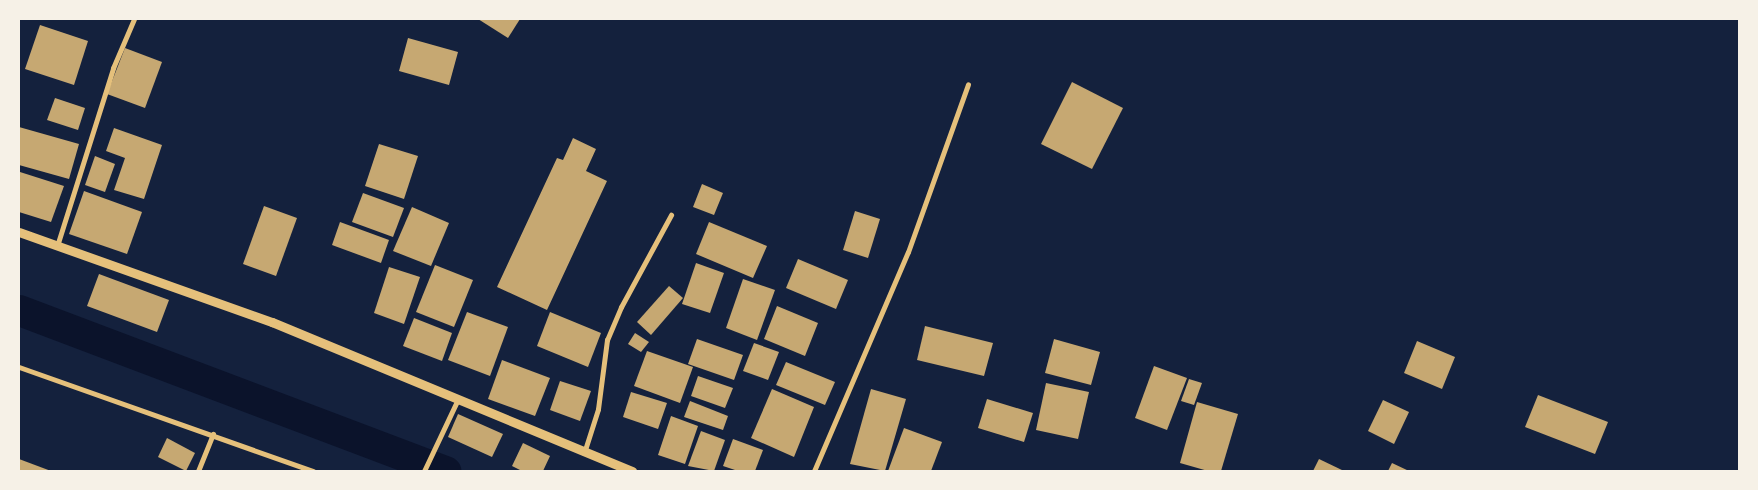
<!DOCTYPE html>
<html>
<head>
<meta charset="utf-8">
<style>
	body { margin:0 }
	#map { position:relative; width:1758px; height:490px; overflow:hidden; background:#14213d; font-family:"PT Sans",sans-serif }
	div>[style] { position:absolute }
	.canal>* { height:31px; margin:-15.5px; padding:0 15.5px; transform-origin:15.5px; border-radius:15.5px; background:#0b132b }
	.building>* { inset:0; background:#c6a872 }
	.minor>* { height:5px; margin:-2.5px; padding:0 2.5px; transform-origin:2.5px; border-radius:2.5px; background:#e5c07b }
	.tertiary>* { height:9px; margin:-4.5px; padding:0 4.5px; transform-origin:4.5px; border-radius:4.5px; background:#e5c07b }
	span { translate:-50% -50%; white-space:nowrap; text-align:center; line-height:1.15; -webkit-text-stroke:5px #f6f1e7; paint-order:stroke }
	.frame { position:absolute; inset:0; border:20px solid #f6f1e7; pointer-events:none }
</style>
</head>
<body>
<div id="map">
	<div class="canal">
		<i style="left:19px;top:310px;width:456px;rotate:20.7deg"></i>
	</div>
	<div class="building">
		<i style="clip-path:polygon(478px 19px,520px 19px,508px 38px)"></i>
		<i style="clip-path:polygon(40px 25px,88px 41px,74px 85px,25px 69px)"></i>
		<i style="clip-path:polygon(408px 38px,458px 52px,449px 85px,399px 71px)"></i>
		<i style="clip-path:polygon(125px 48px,162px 62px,145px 108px,107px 94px)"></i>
		<i style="clip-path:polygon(1072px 82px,1123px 108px,1092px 169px,1041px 144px)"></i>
		<i style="clip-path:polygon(55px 98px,85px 108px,78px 130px,47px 120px)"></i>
		<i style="clip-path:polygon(19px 127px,79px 144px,69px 179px,19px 165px)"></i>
		<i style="clip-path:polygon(114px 128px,162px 145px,144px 199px,114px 190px,125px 158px,106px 151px)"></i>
		<i style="clip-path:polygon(573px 138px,596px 149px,586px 171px,607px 181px,547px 310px,497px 287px,557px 158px,563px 160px)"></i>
		<i style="clip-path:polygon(379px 144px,418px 156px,404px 199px,365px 186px)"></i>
		<i style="clip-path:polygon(95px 156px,115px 164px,105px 192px,85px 185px)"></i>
		<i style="clip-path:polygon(20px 172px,64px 186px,51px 222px,19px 212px)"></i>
		<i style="clip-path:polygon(702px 184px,723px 193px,714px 215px,693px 207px)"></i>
		<i style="clip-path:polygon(84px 191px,142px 212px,127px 254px,69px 234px)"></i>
		<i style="clip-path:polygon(363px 193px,404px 208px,393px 237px,352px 222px)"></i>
		<i style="clip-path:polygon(264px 206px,297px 218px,276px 276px,243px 264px)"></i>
		<i style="clip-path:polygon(412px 207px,449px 223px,431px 266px,393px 251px)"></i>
		<i style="clip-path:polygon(855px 211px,880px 219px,868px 258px,843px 250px)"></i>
		<i style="clip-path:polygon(340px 222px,389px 240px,381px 263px,332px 245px)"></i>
		<i style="clip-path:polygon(709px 222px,767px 246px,753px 278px,696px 254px)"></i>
		<i style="clip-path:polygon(798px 259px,848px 280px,836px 309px,786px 288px)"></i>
		<i style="clip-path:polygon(696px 263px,724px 273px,710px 313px,682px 304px)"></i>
		<i style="clip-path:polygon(435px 265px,473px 280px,454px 327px,416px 312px)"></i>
		<i style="clip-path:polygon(389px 267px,420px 277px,404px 324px,374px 313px)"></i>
		<i style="clip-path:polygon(99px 274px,169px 300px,157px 332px,87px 306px)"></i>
		<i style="clip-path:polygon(743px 279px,775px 290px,757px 340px,726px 328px)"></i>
		<i style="clip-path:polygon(669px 286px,683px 298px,651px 335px,637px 322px)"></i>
		<i style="clip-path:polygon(777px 306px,818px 323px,805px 356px,764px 339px)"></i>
		<i style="clip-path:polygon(467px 312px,508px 327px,490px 376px,448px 360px)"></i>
		<i style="clip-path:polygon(550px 312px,601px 333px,588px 367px,537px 346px)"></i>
		<i style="clip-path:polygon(414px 318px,452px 333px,442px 361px,403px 346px)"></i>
		<i style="clip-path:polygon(925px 326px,993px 343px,984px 376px,917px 360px)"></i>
		<i style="clip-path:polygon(635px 333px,649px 342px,641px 352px,628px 344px)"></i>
		<i style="clip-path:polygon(697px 339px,743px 355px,734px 380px,688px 364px)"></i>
		<i style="clip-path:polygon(1054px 339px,1100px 352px,1091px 385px,1045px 373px)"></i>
		<i style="clip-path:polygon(1417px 341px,1455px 357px,1442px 389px,1404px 373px)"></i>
		<i style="clip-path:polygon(754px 343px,779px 352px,768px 380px,743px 371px)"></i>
		<i style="clip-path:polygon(647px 351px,693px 367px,680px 403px,634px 386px)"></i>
		<i style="clip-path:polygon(502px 360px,550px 378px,535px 416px,488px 399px)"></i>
		<i style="clip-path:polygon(786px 362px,835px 382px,825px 405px,776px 385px)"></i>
		<i style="clip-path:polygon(1154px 366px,1187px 378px,1167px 430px,1135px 418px)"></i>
		<i style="clip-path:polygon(698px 376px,733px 388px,725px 408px,691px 396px)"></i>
		<i style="clip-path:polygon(1189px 379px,1202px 383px,1194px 405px,1181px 401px)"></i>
		<i style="clip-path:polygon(560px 381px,591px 391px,580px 421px,550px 410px)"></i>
		<i style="clip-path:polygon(1046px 383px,1089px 392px,1078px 439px,1036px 430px)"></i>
		<i style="clip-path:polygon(772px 389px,814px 407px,794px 457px,751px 438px)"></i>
		<i style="clip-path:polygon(871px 389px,906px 399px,885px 471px,850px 464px)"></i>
		<i style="clip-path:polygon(631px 392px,667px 403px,658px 429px,623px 417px)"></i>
		<i style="clip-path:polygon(1538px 395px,1608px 422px,1595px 454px,1525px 427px)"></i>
		<i style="clip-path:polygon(987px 399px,1033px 413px,1024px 442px,978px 428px)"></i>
		<i style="clip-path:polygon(1383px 400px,1409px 412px,1394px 444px,1368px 431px)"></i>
		<i style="clip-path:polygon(690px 401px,728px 416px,723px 430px,684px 417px)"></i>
		<i style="clip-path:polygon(1197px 402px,1238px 414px,1221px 471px,1208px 471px,1180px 463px)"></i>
		<i style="clip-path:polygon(458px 414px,503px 434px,492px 457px,448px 437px)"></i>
		<i style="clip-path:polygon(671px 416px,698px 426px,685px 464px,658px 455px)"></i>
		<i style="clip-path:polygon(904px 428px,942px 442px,931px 471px,888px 471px)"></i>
		<i style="clip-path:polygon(701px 431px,725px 440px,714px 471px,688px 466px)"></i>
		<i style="clip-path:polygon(167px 438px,195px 453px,186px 471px,158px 457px)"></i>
		<i style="clip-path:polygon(733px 439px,763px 450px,755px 471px,738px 471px,723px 466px)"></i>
		<i style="clip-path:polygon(523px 443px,550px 456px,543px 471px,522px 471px,512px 466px)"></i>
		<i style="clip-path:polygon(19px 459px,51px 471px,19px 471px)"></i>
		<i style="clip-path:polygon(1319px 459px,1344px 471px,1313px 471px)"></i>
		<i style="clip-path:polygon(1392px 463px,1409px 471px,1388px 471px)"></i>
	</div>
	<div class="minor">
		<i style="left:57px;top:246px;width:187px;rotate:-72.5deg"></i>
		<i style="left:113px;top:68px;width:53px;rotate:-66.8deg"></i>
		<i style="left:19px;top:367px;width:312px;rotate:19.5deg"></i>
		<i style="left:584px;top:453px;width:46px;rotate:-72.3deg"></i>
		<i style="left:598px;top:409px;width:70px;rotate:-82.6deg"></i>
		<i style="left:607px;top:340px;width:36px;rotate:-67deg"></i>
		<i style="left:621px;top:307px;width:105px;rotate:-61.5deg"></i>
		<i style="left:198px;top:471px;width:40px;rotate:-68deg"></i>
		<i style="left:424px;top:471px;width:80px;rotate:-64.7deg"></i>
		<i style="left:814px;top:471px;width:238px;rotate:-66.8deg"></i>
		<i style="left:908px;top:252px;width:178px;rotate:-70.3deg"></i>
	</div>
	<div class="tertiary">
		<i style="left:19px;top:232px;width:269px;rotate:19.6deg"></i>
		<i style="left:272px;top:322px;width:390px;rotate:22.5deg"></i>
	</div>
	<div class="frame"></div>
</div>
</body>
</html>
